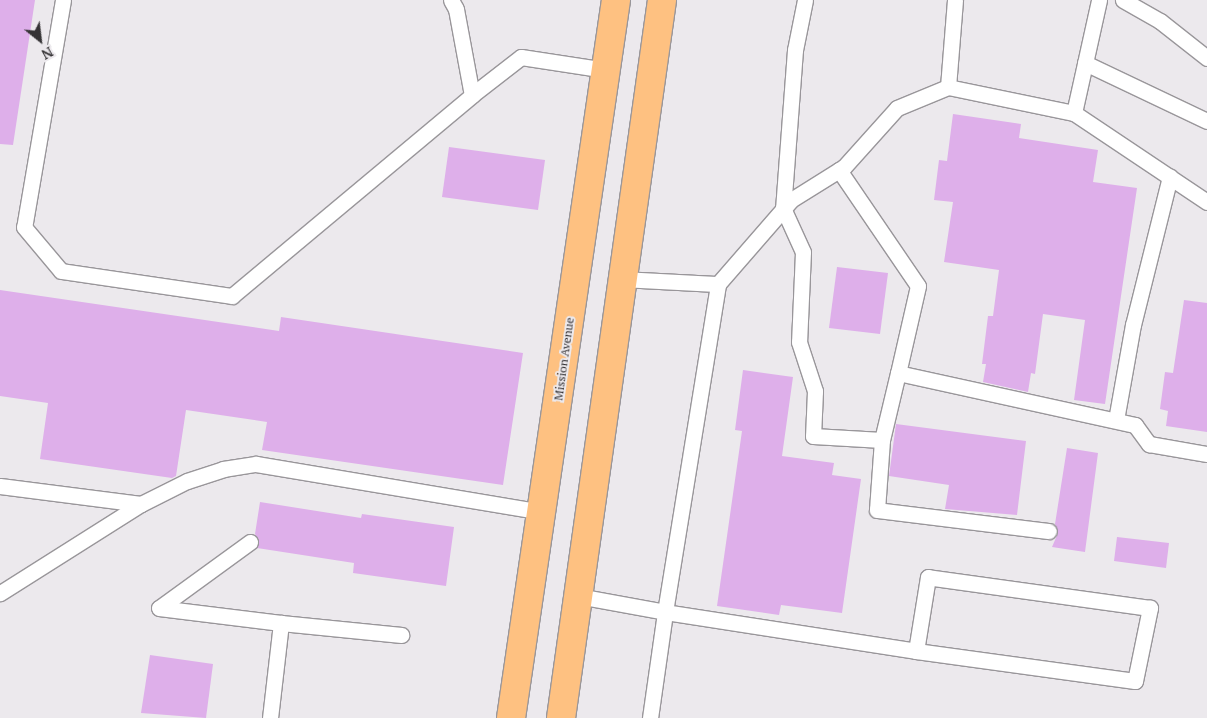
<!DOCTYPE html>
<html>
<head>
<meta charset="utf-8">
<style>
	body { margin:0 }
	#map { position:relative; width:1207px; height:718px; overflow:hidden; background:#ece9ed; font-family:"PT Serif",serif }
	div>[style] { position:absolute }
	.building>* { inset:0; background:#deafea }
	.roads { filter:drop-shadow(1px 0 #99969a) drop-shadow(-1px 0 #99969a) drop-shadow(0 1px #99969a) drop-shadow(0 -1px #99969a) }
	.lane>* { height:15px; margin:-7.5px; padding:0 7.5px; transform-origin:7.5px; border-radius:7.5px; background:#fff }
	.primary>* { height:28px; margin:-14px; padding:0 14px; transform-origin:14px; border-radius:14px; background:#fec181 }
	span { translate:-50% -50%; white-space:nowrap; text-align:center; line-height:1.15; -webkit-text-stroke:4px #ece9ed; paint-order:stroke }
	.street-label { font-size:12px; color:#353335 }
	.north { position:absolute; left:15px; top:15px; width:50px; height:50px; -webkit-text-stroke:4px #ece9ed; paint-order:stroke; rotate:151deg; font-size:14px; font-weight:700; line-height:20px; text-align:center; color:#353335 }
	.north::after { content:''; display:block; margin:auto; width:18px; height:22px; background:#353335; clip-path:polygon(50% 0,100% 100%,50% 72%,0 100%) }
</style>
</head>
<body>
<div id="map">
	<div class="building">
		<i style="clip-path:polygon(0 0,35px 0,13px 145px,0 144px)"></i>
		<i style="clip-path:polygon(953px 114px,1021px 124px,1019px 138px,1098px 150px,1093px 182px,1137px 188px,1105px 404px,1074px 400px,1085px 320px,1043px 314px,1035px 374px,1031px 373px,1028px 392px,983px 382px,986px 364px,982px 364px,988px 316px,993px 316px,999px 270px,944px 262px,953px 202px,934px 200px,939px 160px,947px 161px)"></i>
		<i style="clip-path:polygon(449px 147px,545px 160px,538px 210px,442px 197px)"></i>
		<i style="clip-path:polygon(837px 267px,888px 273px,880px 334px,829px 328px)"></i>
		<i style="clip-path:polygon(0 290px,279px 331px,281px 317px,523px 353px,503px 485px,262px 450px,267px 422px,186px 410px,176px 476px,172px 478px,40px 459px,48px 403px,0 396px)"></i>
		<i style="clip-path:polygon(1184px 300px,1207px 303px,1207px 432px,1166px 426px,1168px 411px,1160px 409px,1165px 372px,1173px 373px)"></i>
		<i style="clip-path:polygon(743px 370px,793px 377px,782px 456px,834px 463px,832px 475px,861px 479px,842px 613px,781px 605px,779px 615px,717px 606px,742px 431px,735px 430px)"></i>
		<i style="clip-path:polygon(896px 424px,1026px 441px,1017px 515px,945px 509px,949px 485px,889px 476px)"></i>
		<i style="clip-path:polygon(1067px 448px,1098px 453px,1085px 552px,1052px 547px,1058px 533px,1055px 524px)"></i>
		<i style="clip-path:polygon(260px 502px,361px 518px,362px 514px,454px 527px,446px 586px,353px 573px,354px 563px,257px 548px,259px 541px,255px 534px)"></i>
		<i style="clip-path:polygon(1117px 537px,1169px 543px,1166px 568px,1114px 561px)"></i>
		<i style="clip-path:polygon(150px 655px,213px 664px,206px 718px,141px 713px)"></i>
	</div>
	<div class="roads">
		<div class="lane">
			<i style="left:63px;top:0;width:230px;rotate:99.7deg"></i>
			<i style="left:24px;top:227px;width:57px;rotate:49.9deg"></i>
			<i style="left:61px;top:271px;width:173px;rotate:8.3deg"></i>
			<i style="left:232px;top:296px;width:313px;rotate:-39.9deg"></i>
			<i style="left:472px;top:95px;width:62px;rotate:-37.8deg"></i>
			<i style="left:521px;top:57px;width:86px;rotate:8.7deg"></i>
			<i style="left:451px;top:0;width:10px;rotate:61deg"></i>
			<i style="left:456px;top:9px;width:87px;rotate:79.5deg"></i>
			<i style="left:805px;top:0;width:51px;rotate:101.3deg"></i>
			<i style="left:795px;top:50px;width:158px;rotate:94.3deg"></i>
			<i style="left:783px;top:208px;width:48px;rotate:65.6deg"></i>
			<i style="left:803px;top:252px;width:90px;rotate:92.5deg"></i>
			<i style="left:799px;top:342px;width:52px;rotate:71.9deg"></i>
			<i style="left:815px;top:391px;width:45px;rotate:92.5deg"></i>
			<i style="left:813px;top:436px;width:69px;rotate:3.3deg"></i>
			<i style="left:882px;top:440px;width:69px;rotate:-76.6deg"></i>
			<i style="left:898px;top:373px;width:243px;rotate:12.4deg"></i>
			<i style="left:1135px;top:425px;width:24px;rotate:54deg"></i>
			<i style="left:1149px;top:444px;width:59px;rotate:9.8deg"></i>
			<i style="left:1123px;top:0;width:43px;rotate:29.6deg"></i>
			<i style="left:1160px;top:21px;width:60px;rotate:38.2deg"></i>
			<i style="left:1085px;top:63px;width:135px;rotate:25.4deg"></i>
			<i style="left:948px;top:87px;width:87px;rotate:-85.4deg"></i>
			<i style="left:1074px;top:113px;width:116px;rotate:-77.5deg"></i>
			<i style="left:839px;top:170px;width:140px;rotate:55.7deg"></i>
			<i style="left:918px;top:286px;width:89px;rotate:102.9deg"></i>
			<i style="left:718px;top:284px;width:111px;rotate:-49deg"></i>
			<i style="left:791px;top:200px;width:62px;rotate:-31.9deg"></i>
			<i style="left:844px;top:167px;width:79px;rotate:-48.1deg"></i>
			<i style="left:897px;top:108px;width:55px;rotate:-22.4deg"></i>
			<i style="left:948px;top:87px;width:129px;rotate:11.7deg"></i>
			<i style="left:1074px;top:113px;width:160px;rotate:33.8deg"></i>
			<i style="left:1116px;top:420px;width:97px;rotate:-79.9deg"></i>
			<i style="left:1133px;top:325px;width:153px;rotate:-76deg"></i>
			<i style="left:882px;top:440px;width:70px;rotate:94.1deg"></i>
			<i style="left:877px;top:510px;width:173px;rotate:7deg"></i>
			<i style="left:0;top:486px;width:142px;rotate:7.3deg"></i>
			<i style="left:141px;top:504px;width:167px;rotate:147.7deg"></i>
			<i style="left:141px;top:504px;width:51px;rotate:-26.6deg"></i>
			<i style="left:187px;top:481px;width:38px;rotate:-18deg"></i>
			<i style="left:223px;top:469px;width:33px;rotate:-9deg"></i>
			<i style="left:256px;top:464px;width:290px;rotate:9.5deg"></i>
			<i style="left:250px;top:542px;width:112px;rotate:144deg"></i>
			<i style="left:159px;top:608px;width:123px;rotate:7deg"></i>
			<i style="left:578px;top:596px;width:88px;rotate:10.4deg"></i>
			<i style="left:665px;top:612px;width:332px;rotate:-80.8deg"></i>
			<i style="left:718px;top:284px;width:94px;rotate:-177deg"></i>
			<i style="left:270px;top:718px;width:96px;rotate:-83.4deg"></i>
			<i style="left:281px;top:623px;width:121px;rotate:5.7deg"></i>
			<i style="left:650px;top:718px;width:107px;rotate:-81.9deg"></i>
			<i style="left:665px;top:612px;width:254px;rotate:8.8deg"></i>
			<i style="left:916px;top:651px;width:221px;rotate:7.8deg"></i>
			<i style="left:1135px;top:681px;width:75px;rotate:-78.4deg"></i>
			<i style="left:1150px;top:608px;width:224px;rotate:-172.1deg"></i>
			<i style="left:928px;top:577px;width:75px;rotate:99.2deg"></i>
		</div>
		<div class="primary">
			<i style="left:511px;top:718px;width:726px;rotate:-81.68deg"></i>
			<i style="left:561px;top:718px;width:725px;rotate:-81.99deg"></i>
		</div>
	</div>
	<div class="street-label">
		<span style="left:564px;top:359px;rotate:-82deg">Mission Avenue</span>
	</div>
	<div class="north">N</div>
</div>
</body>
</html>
